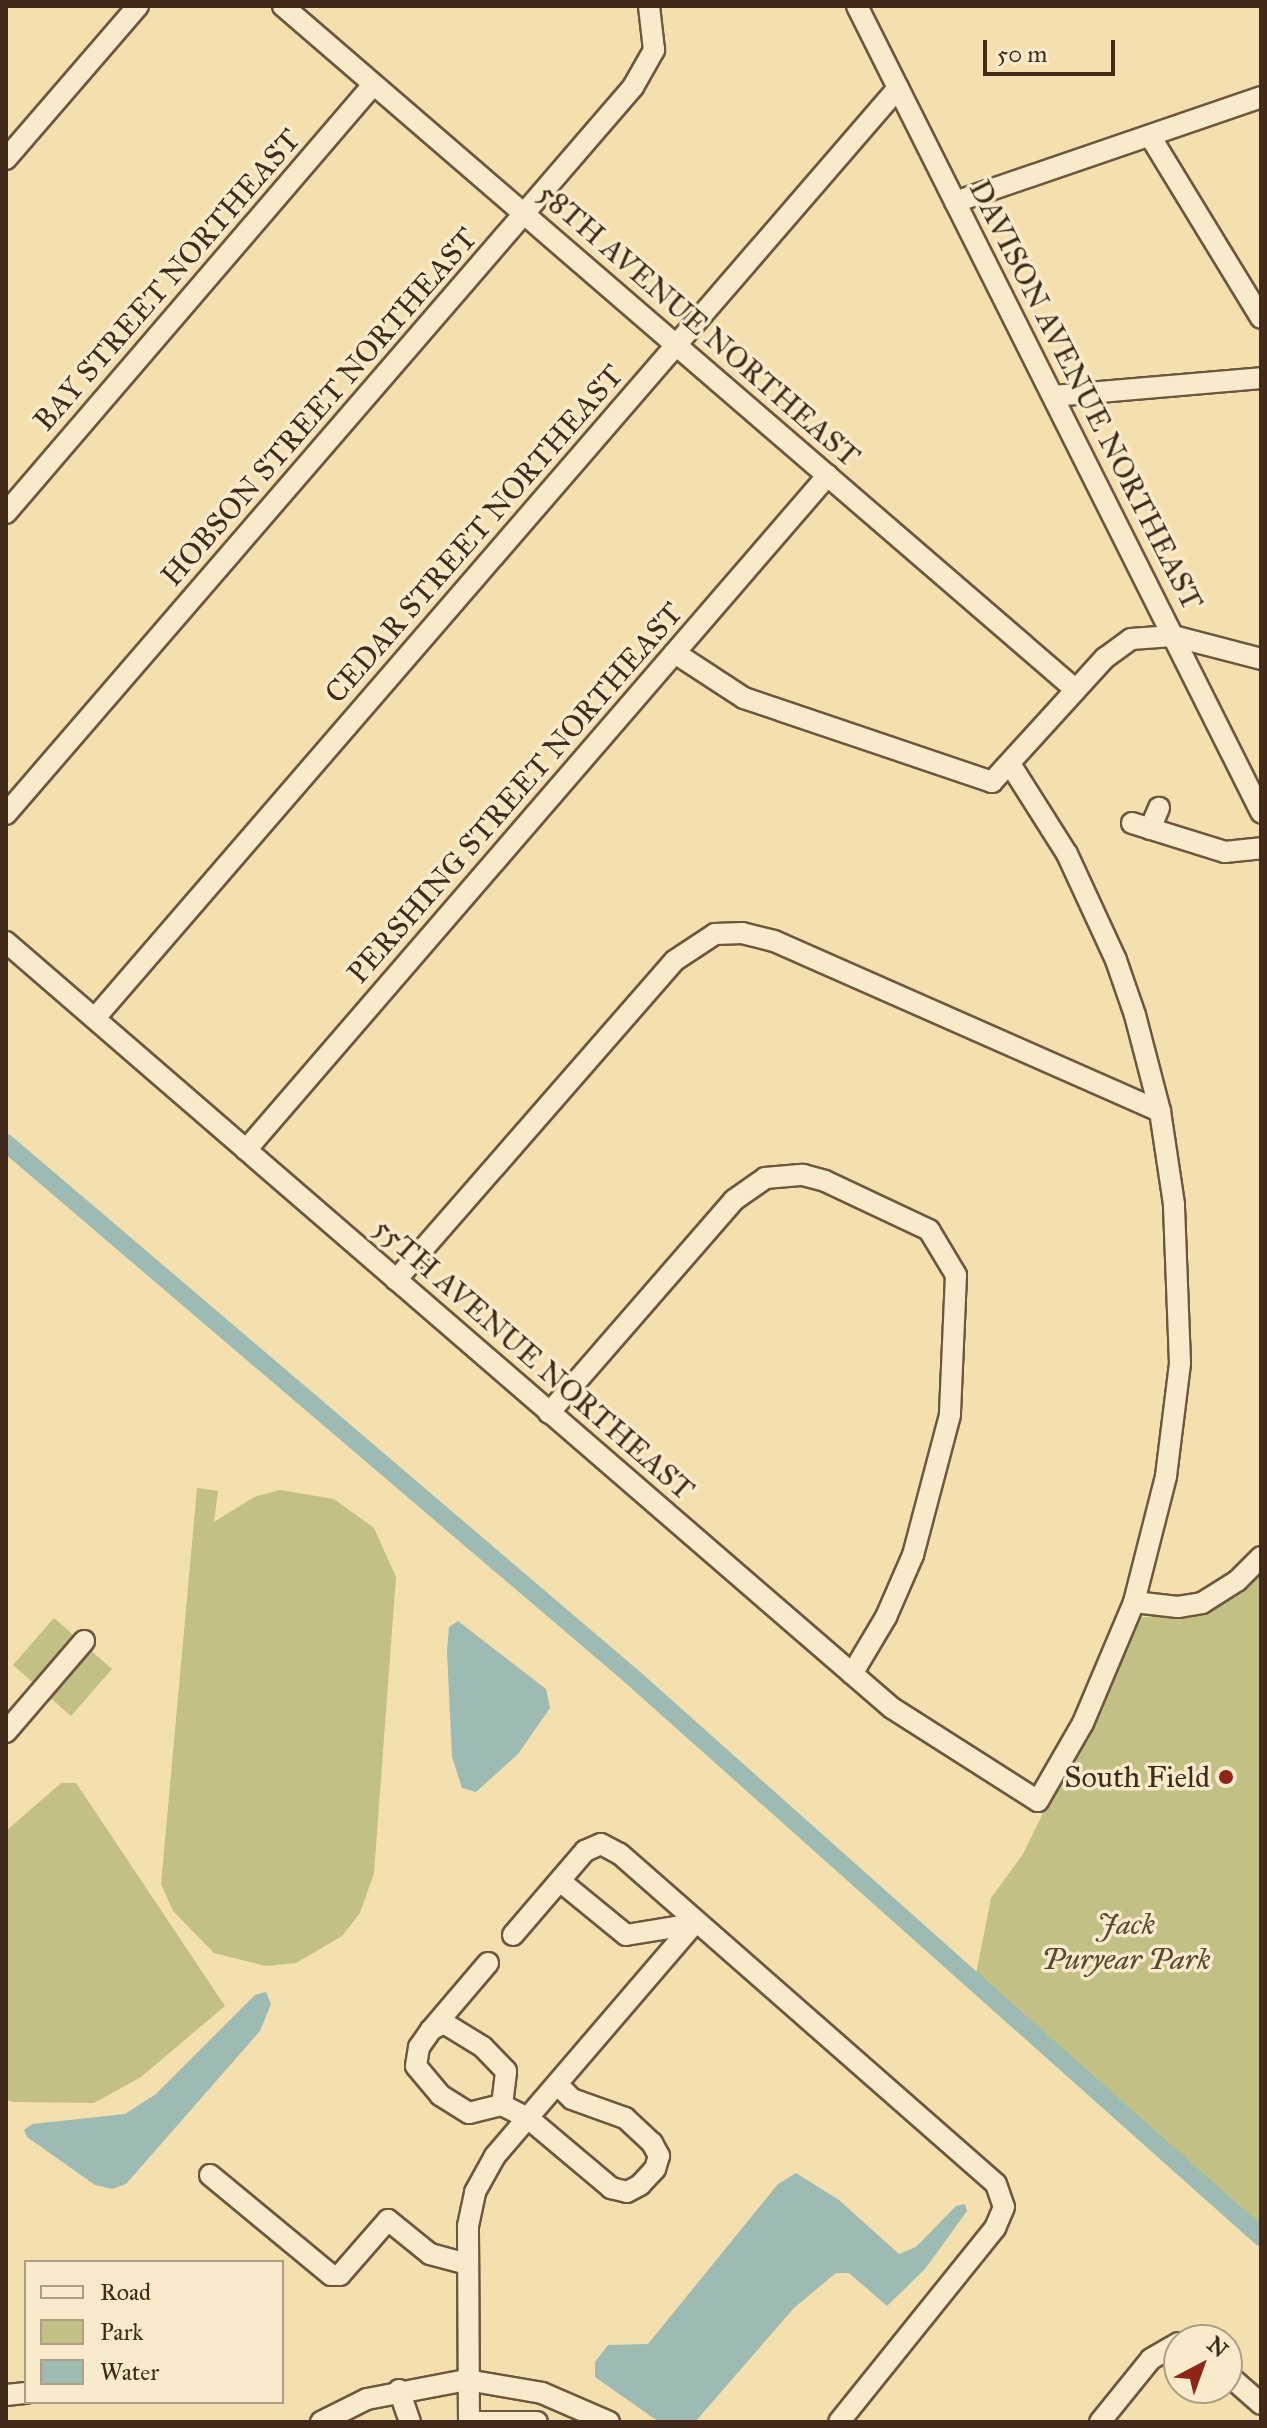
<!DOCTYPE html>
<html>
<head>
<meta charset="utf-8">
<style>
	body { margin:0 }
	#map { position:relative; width:1267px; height:2428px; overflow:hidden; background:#f4dfae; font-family:"IM FELL Great Primer",serif }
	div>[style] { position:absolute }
	.green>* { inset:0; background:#c3c085 }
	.water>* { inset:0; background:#9dbbb2 }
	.canal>* { height:18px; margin:-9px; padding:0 9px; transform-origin:9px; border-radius:9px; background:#9dbbb2 }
	.roads { filter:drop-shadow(2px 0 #6e573f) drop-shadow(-2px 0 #6e573f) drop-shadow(0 2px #6e573f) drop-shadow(0 -2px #6e573f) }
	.minor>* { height:20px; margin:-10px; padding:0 10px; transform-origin:10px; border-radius:10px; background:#f8eaca }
	.dots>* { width:22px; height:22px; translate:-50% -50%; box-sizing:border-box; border:4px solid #f8eaca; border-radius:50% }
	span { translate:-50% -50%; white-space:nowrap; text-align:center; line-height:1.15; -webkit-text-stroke:7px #f8eaca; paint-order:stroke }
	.street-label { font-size:30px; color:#422a1a }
	.poi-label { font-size:30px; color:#422a1a }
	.right { translate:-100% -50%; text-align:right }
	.park-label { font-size:30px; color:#5c482f; font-style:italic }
	.frame { position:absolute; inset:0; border:8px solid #422a1a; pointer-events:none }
	.legend { position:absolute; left:24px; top:2260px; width:260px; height:144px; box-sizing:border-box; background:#f8eaca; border:2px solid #af9d84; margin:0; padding:10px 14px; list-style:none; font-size:24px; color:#422a1a }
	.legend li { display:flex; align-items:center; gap:16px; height:40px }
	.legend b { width:40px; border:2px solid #af9d84 }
	.north { position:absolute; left:1163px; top:2324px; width:80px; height:80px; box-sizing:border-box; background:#f8eaca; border:2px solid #af9d84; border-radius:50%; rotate:41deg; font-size:22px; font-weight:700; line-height:32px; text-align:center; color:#422a1a }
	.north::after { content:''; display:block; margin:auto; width:28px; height:36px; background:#8f2418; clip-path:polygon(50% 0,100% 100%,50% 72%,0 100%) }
	.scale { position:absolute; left:983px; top:40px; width:132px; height:36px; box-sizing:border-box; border:4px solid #422a1a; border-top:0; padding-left:10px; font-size:24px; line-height:28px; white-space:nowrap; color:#422a1a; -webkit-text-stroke:6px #f8eaca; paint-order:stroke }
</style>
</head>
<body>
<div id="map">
	<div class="green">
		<i style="clip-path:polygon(197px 1488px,218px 1491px,214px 1522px,254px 1497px,280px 1490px,334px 1499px,374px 1528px,396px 1577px,374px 1873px,360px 1913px,342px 1936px,296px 1963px,266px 1966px,214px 1953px,173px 1911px,161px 1884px)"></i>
		<i style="clip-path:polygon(1261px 1574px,1261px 2237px,974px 1984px,991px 1898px,1023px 1854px,1138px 1618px,1213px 1608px,1231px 1600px)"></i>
		<i style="clip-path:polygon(54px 1618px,112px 1669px,71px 1716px,13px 1665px)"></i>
		<i style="clip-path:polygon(61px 1783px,76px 1783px,225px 2006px,141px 2077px,94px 2103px,13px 2102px,6px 2100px,6px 1831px)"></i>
	</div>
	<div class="water">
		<i style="clip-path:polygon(458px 1621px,546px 1689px,550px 1708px,518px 1754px,476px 1792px,462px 1788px,452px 1757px,447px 1651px,449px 1627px)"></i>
		<i style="clip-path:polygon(266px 1992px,271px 2004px,260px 2031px,126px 2184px,112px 2189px,95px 2185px,27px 2137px,24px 2130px,32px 2124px,125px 2114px,156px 2094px,255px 1995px)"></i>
		<i style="clip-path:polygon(796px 2173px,839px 2200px,899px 2254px,916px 2247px,956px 2206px,965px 2204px,967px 2211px,925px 2269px,887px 2306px,849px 2273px,836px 2273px,794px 2308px,695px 2422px,659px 2422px,595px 2377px,595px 2362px,608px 2345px,648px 2344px,778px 2184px)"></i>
	</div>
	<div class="canal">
		<i style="left:6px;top:1143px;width:820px;rotate:40.45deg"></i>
		<i style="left:630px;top:1675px;width:845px;rotate:41.69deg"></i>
	</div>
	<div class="roads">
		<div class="minor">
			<i style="left:283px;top:6px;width:1047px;rotate:40.78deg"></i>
			<i style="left:857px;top:6px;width:902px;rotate:63.38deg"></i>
			<i style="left:1150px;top:136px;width:213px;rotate:58.6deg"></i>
			<i style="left:6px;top:159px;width:202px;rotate:-49.2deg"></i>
			<i style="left:955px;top:202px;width:324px;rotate:-18.9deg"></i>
			<i style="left:1053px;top:396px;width:209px;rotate:-4.9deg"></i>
			<i style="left:6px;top:513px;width:564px;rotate:-49.39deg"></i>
			<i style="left:675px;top:653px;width:82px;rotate:33.1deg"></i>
			<i style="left:744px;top:698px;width:262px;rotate:18.7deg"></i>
			<i style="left:992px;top:782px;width:168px;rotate:-47.7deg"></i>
			<i style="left:1105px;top:658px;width:32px;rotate:-36deg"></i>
			<i style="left:1131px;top:639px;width:42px;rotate:-4.1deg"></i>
			<i style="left:1173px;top:636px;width:91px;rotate:14.6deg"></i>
			<i style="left:6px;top:814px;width:960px;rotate:-49.22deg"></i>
			<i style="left:633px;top:87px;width:43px;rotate:-60.4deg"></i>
			<i style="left:654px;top:50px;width:44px;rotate:-96.5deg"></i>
			<i style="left:1132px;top:823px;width:97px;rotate:17.3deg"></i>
			<i style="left:1225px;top:852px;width:36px;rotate:-6deg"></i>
			<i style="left:1150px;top:829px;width:23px;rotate:-67deg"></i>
			<i style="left:6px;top:942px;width:1171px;rotate:40.85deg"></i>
			<i style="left:892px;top:1708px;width:173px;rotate:32.5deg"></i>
			<i style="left:1038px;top:1801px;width:90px;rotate:-60deg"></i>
			<i style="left:1083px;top:1723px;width:131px;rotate:-67.1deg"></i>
			<i style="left:1134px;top:1602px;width:130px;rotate:-75.7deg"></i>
			<i style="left:1166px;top:1476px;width:114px;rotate:-82.9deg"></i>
			<i style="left:1180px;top:1363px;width:159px;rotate:-92.2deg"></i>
			<i style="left:1174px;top:1204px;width:94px;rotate:-98.6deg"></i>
			<i style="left:1160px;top:1111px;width:99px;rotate:-104.6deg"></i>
			<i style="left:1135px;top:1015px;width:58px;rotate:-109.1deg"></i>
			<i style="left:1116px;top:960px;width:117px;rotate:-114.8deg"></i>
			<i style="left:1067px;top:854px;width:107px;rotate:-122.3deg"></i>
			<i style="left:95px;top:1018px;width:1229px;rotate:-49.19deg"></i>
			<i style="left:246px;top:1150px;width:891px;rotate:-49.23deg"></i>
			<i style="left:396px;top:1280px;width:423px;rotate:-48.9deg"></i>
			<i style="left:674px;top:961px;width:49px;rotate:-33.4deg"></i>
			<i style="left:715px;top:934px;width:27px;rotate:-2deg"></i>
			<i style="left:742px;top:933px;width:33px;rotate:14deg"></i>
			<i style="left:774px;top:941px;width:422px;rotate:23.8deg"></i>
			<i style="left:549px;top:1413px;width:282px;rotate:-49deg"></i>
			<i style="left:734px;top:1200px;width:38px;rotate:-35deg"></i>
			<i style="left:765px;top:1178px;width:38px;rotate:-5deg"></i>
			<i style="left:803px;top:1175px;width:23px;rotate:15deg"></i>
			<i style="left:825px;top:1181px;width:115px;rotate:25.2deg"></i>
			<i style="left:929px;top:1230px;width:52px;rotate:59deg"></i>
			<i style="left:956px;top:1275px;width:140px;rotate:92.5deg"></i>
			<i style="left:950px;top:1415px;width:145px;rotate:104.8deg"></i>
			<i style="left:913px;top:1555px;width:68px;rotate:113.5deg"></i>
			<i style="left:886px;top:1617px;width:66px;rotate:120.8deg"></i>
			<i style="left:1134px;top:1602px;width:44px;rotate:6.5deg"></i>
			<i style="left:1178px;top:1607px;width:24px;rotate:-9deg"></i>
			<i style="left:1202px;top:1603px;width:41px;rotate:-32.2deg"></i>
			<i style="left:1237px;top:1581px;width:34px;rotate:-45deg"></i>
			<i style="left:6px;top:1732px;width:120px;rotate:-49.4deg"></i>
			<i style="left:560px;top:1881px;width:85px;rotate:39.3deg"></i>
			<i style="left:626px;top:1935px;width:69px;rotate:-9.2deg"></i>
			<i style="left:513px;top:1935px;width:111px;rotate:-49.4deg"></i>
			<i style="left:585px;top:1851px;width:17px;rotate:-24deg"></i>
			<i style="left:601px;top:1844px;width:21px;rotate:28deg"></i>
			<i style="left:620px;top:1854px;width:500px;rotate:41.27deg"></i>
			<i style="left:996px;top:2184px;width:24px;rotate:71deg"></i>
			<i style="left:1004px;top:2207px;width:23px;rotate:113deg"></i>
			<i style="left:995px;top:2228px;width:249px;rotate:128.8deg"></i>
			<i style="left:431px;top:2030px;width:88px;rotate:-49.6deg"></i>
			<i style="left:502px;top:2105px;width:34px;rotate:-83deg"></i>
			<i style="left:506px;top:2071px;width:33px;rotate:-134deg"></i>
			<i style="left:483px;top:2047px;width:46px;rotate:-148.4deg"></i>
			<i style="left:444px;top:2023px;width:15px;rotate:152deg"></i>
			<i style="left:431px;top:2030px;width:21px;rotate:125deg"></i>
			<i style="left:419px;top:2047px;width:19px;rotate:99deg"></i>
			<i style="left:416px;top:2066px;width:38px;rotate:50deg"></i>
			<i style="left:440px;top:2095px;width:34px;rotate:32deg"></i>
			<i style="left:469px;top:2113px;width:34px;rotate:-14deg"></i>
			<i style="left:502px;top:2105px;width:29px;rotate:27deg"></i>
			<i style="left:528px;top:2118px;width:109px;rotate:40.1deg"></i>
			<i style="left:611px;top:2188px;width:16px;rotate:14deg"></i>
			<i style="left:627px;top:2192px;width:15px;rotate:-28deg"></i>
			<i style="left:640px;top:2185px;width:22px;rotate:-47deg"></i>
			<i style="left:655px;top:2169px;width:14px;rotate:-73deg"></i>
			<i style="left:659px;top:2156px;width:15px;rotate:-118deg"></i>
			<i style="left:652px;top:2143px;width:37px;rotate:-137deg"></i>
			<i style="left:625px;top:2118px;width:56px;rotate:-160.3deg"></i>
			<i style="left:572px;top:2099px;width:21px;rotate:-135deg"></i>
			<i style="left:210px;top:2175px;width:157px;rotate:39.6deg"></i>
			<i style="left:331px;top:2275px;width:9px"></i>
			<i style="left:340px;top:2275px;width:73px;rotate:-48.9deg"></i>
			<i style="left:388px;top:2220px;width:54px;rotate:39deg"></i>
			<i style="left:430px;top:2254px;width:38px;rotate:15deg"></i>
			<i style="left:1227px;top:2374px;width:45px;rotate:41.4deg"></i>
			<i style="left:399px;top:2390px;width:34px;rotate:71deg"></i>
			<i style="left:6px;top:2395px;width:20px;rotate:-6deg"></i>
			<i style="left:321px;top:2422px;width:51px;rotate:-26.6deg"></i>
			<i style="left:367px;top:2399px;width:102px;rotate:-10.8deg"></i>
			<i style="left:467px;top:2380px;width:76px;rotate:9.8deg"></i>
			<i style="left:542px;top:2393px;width:73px;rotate:23.4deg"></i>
			<i style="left:469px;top:2422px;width:196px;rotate:-90.3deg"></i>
			<i style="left:468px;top:2226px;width:35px;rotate:-78deg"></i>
			<i style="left:475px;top:2192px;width:41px;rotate:-60.9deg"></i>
			<i style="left:495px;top:2156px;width:306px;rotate:-49.4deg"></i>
			<i style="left:478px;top:2422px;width:59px"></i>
			<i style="left:1100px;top:2422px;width:81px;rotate:-51deg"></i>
			<i style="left:1151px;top:2359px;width:32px;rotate:-30deg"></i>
		</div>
	</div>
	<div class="dots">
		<i style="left:1226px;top:1777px;background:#8f2418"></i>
	</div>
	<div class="street-label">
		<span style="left:167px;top:280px;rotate:-49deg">BAY STREET NORTHEAST</span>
		<span style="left:699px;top:325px;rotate:41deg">58TH AVENUE NORTHEAST</span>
		<span style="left:1086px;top:395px;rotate:63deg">DAVISON AVENUE NORTHEAST</span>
		<span style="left:319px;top:407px;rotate:-49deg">HOBSON STREET NORTHEAST</span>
		<span style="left:474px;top:534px;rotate:-49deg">CEDAR STREET NORTHEAST</span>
		<span style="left:515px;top:793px;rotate:-49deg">PERSHING STREET NORTHEAST</span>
		<span style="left:534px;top:1359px;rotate:41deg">55TH AVENUE NORTHEAST</span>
	</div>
	<div class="poi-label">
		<span class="right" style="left:1210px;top:1777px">South Field</span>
	</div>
	<div class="park-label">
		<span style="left:1126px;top:1941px">Jack<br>Puryear Park</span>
	</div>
	<div class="frame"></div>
	<ul class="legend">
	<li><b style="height:10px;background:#f8eaca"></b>Road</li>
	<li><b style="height:22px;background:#c3c085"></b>Park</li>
	<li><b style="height:22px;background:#9dbbb2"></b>Water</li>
	</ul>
	<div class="north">N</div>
	<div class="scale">50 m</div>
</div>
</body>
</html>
